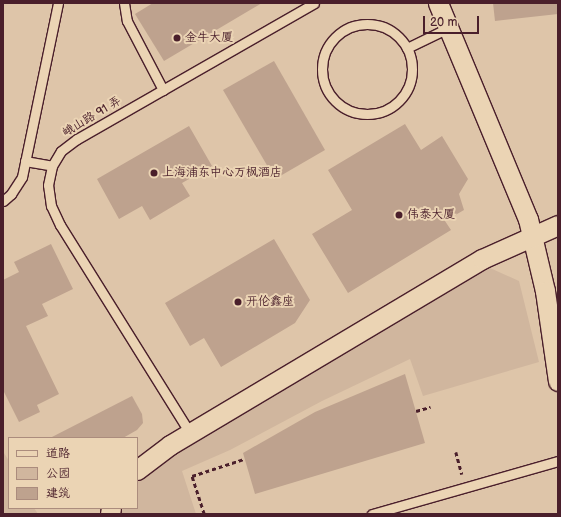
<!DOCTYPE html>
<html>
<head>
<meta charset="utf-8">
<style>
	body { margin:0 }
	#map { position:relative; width:561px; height:517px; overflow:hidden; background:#ebd4b4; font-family:"Balsamiq Sans","LXGW WenKai TC",sans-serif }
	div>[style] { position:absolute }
	.built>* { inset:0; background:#dec5a9 }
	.green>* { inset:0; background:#d0b69e }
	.building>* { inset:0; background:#bea28e }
	.path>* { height:2.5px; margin-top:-1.25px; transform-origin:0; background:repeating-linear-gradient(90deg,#4a1f2b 0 4px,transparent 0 7px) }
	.roads { filter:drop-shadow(1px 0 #4a1f2b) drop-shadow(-1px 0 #4a1f2b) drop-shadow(0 1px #4a1f2b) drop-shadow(0 -1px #4a1f2b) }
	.lane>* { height:9px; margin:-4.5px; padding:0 4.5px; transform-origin:4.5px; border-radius:4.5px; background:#ebd4b4 }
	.lane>.ring { margin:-4.5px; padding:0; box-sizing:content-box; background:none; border:9px solid #ebd4b4; border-radius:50% }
	.street>* { height:19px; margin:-9.5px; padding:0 9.5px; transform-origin:9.5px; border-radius:9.5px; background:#ebd4b4 }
	.dots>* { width:11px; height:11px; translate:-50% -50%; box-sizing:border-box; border:2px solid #ebd4b4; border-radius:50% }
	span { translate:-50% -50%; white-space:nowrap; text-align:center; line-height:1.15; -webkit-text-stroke:4px #ebd4b4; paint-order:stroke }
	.poi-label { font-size:12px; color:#4a1f2b }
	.left { translate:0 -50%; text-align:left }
	.street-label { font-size:12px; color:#4a1f2b }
	.frame { position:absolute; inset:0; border:4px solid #4a1f2b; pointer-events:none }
	.legend { position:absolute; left:8px; top:437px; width:130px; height:72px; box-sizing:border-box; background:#ebd4b4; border:1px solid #ab8c7d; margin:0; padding:5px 7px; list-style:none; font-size:12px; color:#4a1f2b }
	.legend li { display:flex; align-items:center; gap:8px; height:20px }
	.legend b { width:20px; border:1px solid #ab8c7d }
	.scale { position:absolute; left:423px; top:16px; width:56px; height:18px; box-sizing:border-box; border:2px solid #4a1f2b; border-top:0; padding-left:5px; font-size:12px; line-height:14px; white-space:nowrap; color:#4a1f2b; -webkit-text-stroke:3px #ebd4b4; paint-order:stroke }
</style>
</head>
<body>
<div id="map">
	<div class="built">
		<i style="clip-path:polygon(evenodd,3px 3px,558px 3px,558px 514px,3px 514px,3px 3px,9px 438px,137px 438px,137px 508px,9px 508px,9px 438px)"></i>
	</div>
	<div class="green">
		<i style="clip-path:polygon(490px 268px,519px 281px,539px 362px,423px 396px,410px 359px,322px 401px,230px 450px,182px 471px,196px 514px,121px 514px,123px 508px,137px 508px,137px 482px,199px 437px)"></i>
		<i style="clip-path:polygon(4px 453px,9px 461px,9px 508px,34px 508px,38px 514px,3px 514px)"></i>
	</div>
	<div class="building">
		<i style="clip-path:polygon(153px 3px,262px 3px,164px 61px,135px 14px)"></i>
		<i style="clip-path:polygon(493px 3px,558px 3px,558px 14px,495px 21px)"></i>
		<i style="clip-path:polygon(274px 61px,325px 150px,275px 179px,223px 90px)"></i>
		<i style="clip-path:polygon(405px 124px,421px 150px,442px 136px,468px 179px,459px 194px,464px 210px,445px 221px,451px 230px,348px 293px,312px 234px,352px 210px,328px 170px)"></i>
		<i style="clip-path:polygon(189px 126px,212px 166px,182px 183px,190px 196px,150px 220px,142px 206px,119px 219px,97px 179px)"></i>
		<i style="clip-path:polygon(274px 239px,310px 300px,295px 323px,221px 367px,204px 338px,190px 346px,165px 303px)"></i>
		<i style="clip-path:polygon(51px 244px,73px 289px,42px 304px,48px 316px,26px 326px,59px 394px,37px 405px,40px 412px,19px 422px,3px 390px,3px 280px,19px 272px,14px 262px)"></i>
		<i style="clip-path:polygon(405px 374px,425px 443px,255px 494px,243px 453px,315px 412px)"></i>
		<i style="clip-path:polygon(132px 396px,142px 414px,143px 423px,137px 430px,123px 438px,50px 438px)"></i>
	</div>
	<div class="path">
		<i style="left:416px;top:411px;width:15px;rotate:-16deg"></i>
		<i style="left:456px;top:452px;width:23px;rotate:75deg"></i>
		<i style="left:204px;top:514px;width:40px;rotate:-108deg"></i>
		<i style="left:192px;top:476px;width:55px;rotate:-18.1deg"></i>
	</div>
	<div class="roads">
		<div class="lane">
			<i style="left:124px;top:3px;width:18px;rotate:81deg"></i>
			<i style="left:127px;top:21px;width:78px;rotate:62.4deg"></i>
			<i class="ring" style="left:322px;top:24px;width:81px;height:81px"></i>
			<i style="left:407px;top:48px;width:46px;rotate:-26deg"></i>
			<i style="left:25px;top:161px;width:27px;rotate:10deg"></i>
			<i style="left:3px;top:201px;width:11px;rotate:-41deg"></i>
			<i style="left:11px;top:194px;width:20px;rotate:-57deg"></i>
			<i style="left:22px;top:177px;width:178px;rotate:-78.3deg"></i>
			<i style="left:190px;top:433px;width:245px;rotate:-122deg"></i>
			<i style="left:60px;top:225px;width:21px;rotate:-115deg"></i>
			<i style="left:51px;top:206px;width:21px;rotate:-98deg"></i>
			<i style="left:48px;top:185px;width:19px;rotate:-78deg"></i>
			<i style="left:52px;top:166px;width:17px;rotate:-59deg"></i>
			<i style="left:61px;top:151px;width:20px;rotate:-37deg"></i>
			<i style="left:77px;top:139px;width:273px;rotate:-29.8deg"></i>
			<i style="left:372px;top:514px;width:193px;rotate:-15.9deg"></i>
		</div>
		<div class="street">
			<i style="left:438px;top:3px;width:234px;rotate:67.4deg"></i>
			<i style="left:528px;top:219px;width:74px;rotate:76.7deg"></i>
			<i style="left:545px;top:291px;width:91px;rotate:81.8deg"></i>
			<i style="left:137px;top:470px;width:41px;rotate:-37.1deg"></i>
			<i style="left:170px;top:445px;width:363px;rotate:-30.8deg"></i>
			<i style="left:482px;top:259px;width:83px;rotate:-24.1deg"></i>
			<i style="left:110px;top:514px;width:6px;rotate:-81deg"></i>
		</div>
	</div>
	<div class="dots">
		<i style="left:177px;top:38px;background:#4a1f2b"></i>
		<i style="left:154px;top:173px;background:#4a1f2b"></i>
		<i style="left:399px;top:215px;background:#4a1f2b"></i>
		<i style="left:238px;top:302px;background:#4a1f2b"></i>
	</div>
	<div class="poi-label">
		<span class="left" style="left:185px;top:38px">金牛大厦</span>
		<span class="left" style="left:162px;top:173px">上海浦东中心万枫酒店</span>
		<span class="left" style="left:407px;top:215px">伟泰大厦</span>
		<span class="left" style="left:246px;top:302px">开伦鑫座</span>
	</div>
	<div class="street-label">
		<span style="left:92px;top:117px;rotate:-31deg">峨山路 91 弄</span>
	</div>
	<div class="frame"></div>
	<ul class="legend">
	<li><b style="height:5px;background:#ebd4b4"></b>道路</li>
	<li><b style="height:11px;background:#d0b69e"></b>公园</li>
	<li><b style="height:11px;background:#bea28e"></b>建筑</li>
	</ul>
	<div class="scale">20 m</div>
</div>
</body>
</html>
